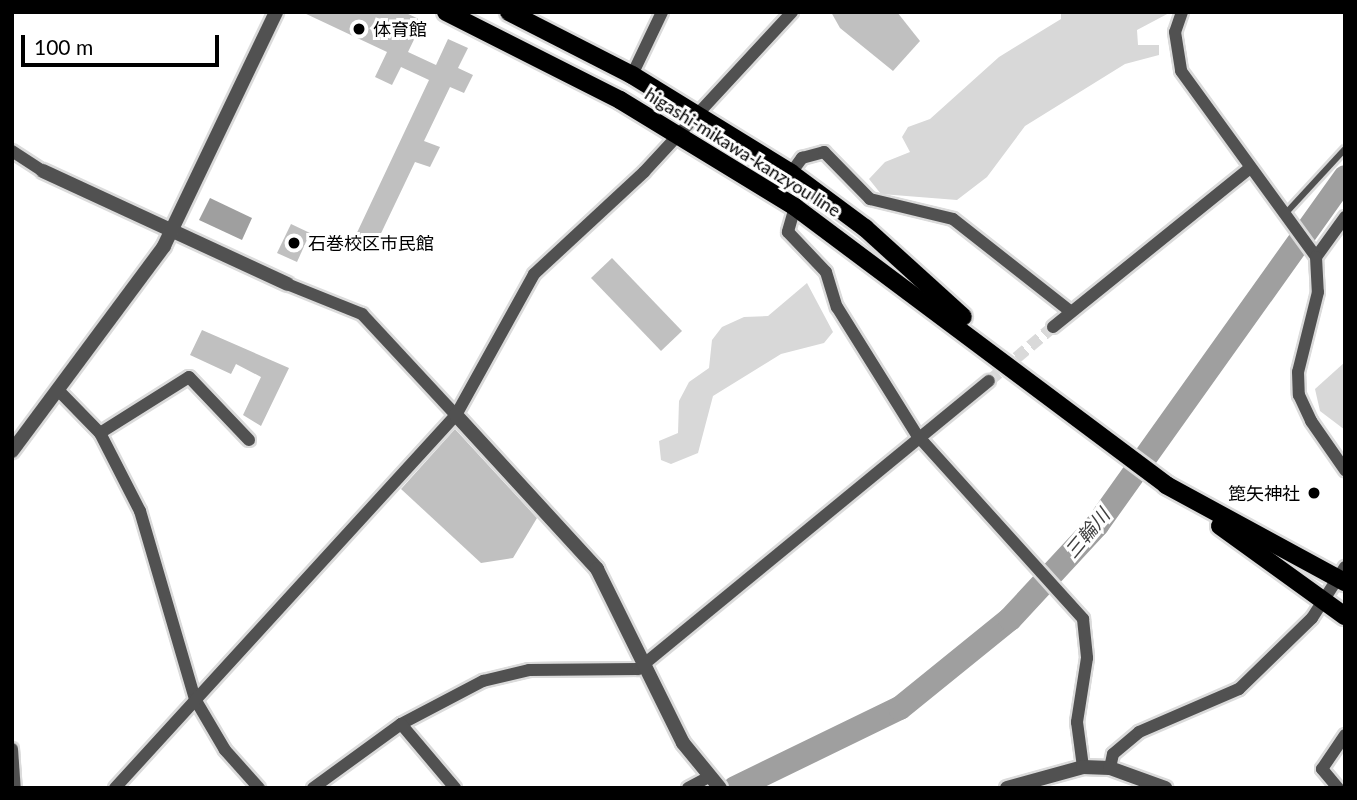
<!DOCTYPE html>
<html>
<head>
<meta charset="utf-8">
<style>
	body { margin:0 }
	#map { position:relative; width:1357px; height:800px; overflow:hidden; background:#fff; font-family:Lato,"Noto Sans JP",sans-serif }
	div>[style] { position:absolute }
	.green>* { inset:0; background:#d8d8d8 }
	.water>* { inset:0; background:#9f9f9f }
	.river>* { height:24px; margin:-12px; padding:0 12px; transform-origin:12px; border-radius:12px; background:#9f9f9f }
	.building>* { inset:0; background:#c0c0c0 }
	.minor-tunnel>* { height:12px; margin-top:-6px; transform-origin:0; background:repeating-linear-gradient(90deg,#d9d9d9 0 12px,transparent 0 18px) }
	.roads { filter:drop-shadow(2px 0 #dbdbdb) drop-shadow(-2px 0 #dbdbdb) drop-shadow(0 2px #dbdbdb) drop-shadow(0 -2px #dbdbdb) }
	.service>* { height:6px; margin:-3px; padding:0 3px; transform-origin:3px; border-radius:3px; background:#515151 }
	.minor>* { height:12px; margin:-6px; padding:0 6px; transform-origin:6px; border-radius:6px; background:#515151 }
	.tertiary>* { height:14px; margin:-7px; padding:0 7px; transform-origin:7px; border-radius:7px; background:#515151 }
	.primary>* { height:18px; margin:-9px; padding:0 9px; transform-origin:9px; border-radius:9px; background:#000 }
	.dots>* { width:19px; height:19px; translate:-50% -50%; box-sizing:border-box; border:4px solid #fff; border-radius:50% }
	span { translate:-50% -50%; white-space:nowrap; text-align:center; line-height:1.15; -webkit-text-stroke:6px #fff; paint-order:stroke }
	.poi-label { font-size:18px; color:#000 }
	.left { translate:0 -50%; text-align:left }
	.right { translate:-100% -50%; text-align:right }
	.street-label { font-size:18px; color:#000 }
	.water-label { font-size:19px; color:#404040; font-style:italic }
	.frame { position:absolute; inset:0; border:14px solid #000; pointer-events:none }
	.scale { position:absolute; left:21px; top:35px; width:198px; height:32px; box-sizing:border-box; border:4px solid #000; border-top:0; padding-left:9px; font-size:21px; line-height:24px; white-space:nowrap; color:#000; -webkit-text-stroke:5px #fff; paint-order:stroke }
</style>
</head>
<body>
<div id="map">
	<div class="green">
		<i style="clip-path:polygon(1061px 12px,1171px 12px,1137px 30px,1138px 45px,1159px 45px,1159px 55px,1125px 64px,1025px 126px,987px 177px,957px 200px,881px 194px,869px 179px,885px 162px,910px 152px,902px 137px,908px 127px,930px 119px,999px 57px,1061px 19px)"></i>
		<i style="clip-path:polygon(807px 283px,833px 332px,824px 343px,781px 354px,713px 396px,698px 453px,671px 464px,661px 460px,659px 441px,678px 433px,679px 401px,689px 382px,709px 368px,712px 340px,722px 327px,744px 317px,768px 316px)"></i>
		<i style="clip-path:polygon(1345px 362px,1345px 430px,1320px 411px,1315px 389px)"></i>
	</div>
	<div class="water">
		<i style="clip-path:polygon(210px 198px,252px 218px,242px 240px,199px 220px)"></i>
	</div>
	<div class="river">
		<i style="left:735px;top:788px;width:183px;rotate:-25.9deg"></i>
		<i style="left:900px;top:708px;width:141px;rotate:-39deg"></i>
		<i style="left:1010px;top:619px;width:128px;rotate:-47.2deg"></i>
		<i style="left:1097px;top:525px;width:427px;rotate:-54.5deg"></i>
	</div>
	<div class="building">
		<i style="clip-path:polygon(302px 12px,404px 12px,423px 21px,408px 52px,436px 65px,448px 39px,468px 48px,458px 68px,473px 75px,464px 93px,450px 87px,424px 141px,440px 147px,430px 167px,415px 162px,374px 248px,354px 239px,429px 80px,401px 67px,392px 85px,375px 77px,387px 52px)"></i>
		<i style="clip-path:polygon(831px 12px,897px 12px,920px 41px,893px 71px,840px 28px)"></i>
		<i style="clip-path:polygon(291px 224px,310px 233px,297px 262px,277px 253px)"></i>
		<i style="clip-path:polygon(612px 258px,682px 331px,661px 351px,591px 278px)"></i>
		<i style="clip-path:polygon(202px 330px,289px 368px,261px 426px,243px 415px,261px 377px,236px 364px,231px 374px,190px 355px)"></i>
		<i style="clip-path:polygon(455px 429px,537px 518px,513px 558px,481px 563px,401px 489px)"></i>
	</div>
	<div class="minor-tunnel">
		<i style="left:989px;top:381px;width:84px;rotate:-40.2deg"></i>
	</div>
	<div class="roads">
		<div class="service">
			<i style="left:1285px;top:214px;width:88px;rotate:-47.3deg"></i>
		</div>
		<div class="minor">
			<i style="left:1182px;top:12px;width:21px;rotate:109deg"></i>
			<i style="left:1175px;top:32px;width:39px;rotate:81deg"></i>
			<i style="left:1181px;top:71px;width:230px;rotate:54deg"></i>
			<i style="left:632px;top:75px;width:70px;rotate:-64.5deg"></i>
			<i style="left:12px;top:151px;width:37px;rotate:33deg"></i>
			<i style="left:791px;top:173px;width:19px;rotate:-54deg"></i>
			<i style="left:802px;top:158px;width:23px;rotate:-15deg"></i>
			<i style="left:824px;top:152px;width:66px;rotate:45.6deg"></i>
			<i style="left:870px;top:199px;width:85px;rotate:13.5deg"></i>
			<i style="left:953px;top:219px;width:150px;rotate:38.2deg"></i>
			<i style="left:795px;top:207px;width:26px;rotate:106deg"></i>
			<i style="left:788px;top:232px;width:55px;rotate:46.5deg"></i>
			<i style="left:826px;top:272px;width:37px;rotate:73deg"></i>
			<i style="left:837px;top:307px;width:151px;rotate:58deg"></i>
			<i style="left:917px;top:435px;width:248px;rotate:47.9deg"></i>
			<i style="left:1083px;top:619px;width:39px;rotate:84deg"></i>
			<i style="left:1087px;top:658px;width:65px;rotate:98.9deg"></i>
			<i style="left:1077px;top:722px;width:45px;rotate:82.4deg"></i>
			<i style="left:1345px;top:217px;width:49px;rotate:125.9deg"></i>
			<i style="left:1316px;top:257px;width:35px;rotate:87deg"></i>
			<i style="left:1318px;top:292px;width:82px;rotate:104deg"></i>
			<i style="left:1298px;top:372px;width:23px;rotate:88deg"></i>
			<i style="left:1299px;top:395px;width:29px;rotate:65deg"></i>
			<i style="left:1311px;top:421px;width:60px;rotate:55.2deg"></i>
			<i style="left:287px;top:284px;width:81px;rotate:21.8deg"></i>
			<i style="left:362px;top:314px;width:138px;rotate:47.1deg"></i>
			<i style="left:1053px;top:327px;width:252px;rotate:-38.9deg"></i>
			<i style="left:59px;top:391px;width:59px;rotate:45.7deg"></i>
			<i style="left:100px;top:433px;width:88px;rotate:62.9deg"></i>
			<i style="left:140px;top:511px;width:196px;rotate:73.7deg"></i>
			<i style="left:195px;top:699px;width:59px;rotate:59.5deg"></i>
			<i style="left:225px;top:750px;width:51px;rotate:48.2deg"></i>
			<i style="left:100px;top:433px;width:105px;rotate:-32.2deg"></i>
			<i style="left:189px;top:377px;width:87px;rotate:46.4deg"></i>
			<i style="left:401px;top:724px;width:93px;rotate:-27.7deg"></i>
			<i style="left:483px;top:681px;width:47px;rotate:-13.4deg"></i>
			<i style="left:529px;top:670px;width:109px;rotate:-0.5deg"></i>
			<i style="left:638px;top:669px;width:454px;rotate:-39.4deg"></i>
			<i style="left:12px;top:749px;width:39px;rotate:86deg"></i>
			<i style="left:1110px;top:768px;width:14px;rotate:-78deg"></i>
			<i style="left:1113px;top:754px;width:34px;rotate:-40deg"></i>
			<i style="left:1139px;top:732px;width:109px;rotate:-23.3deg"></i>
			<i style="left:1239px;top:689px;width:102px;rotate:-44.2deg"></i>
			<i style="left:1312px;top:618px;width:61px;rotate:-57.1deg"></i>
			<i style="left:115px;top:788px;width:505px;rotate:-47.57deg"></i>
			<i style="left:456px;top:415px;width:161px;rotate:-61deg"></i>
			<i style="left:534px;top:274px;width:150px;rotate:-42.8deg"></i>
			<i style="left:644px;top:172px;width:218px;rotate:-47.2deg"></i>
			<i style="left:313px;top:788px;width:109px;rotate:-36deg"></i>
			<i style="left:401px;top:724px;width:84px;rotate:49.8deg"></i>
			<i style="left:688px;top:788px;width:24px;rotate:-28deg"></i>
			<i style="left:1338px;top:788px;width:25px;rotate:-130deg"></i>
			<i style="left:1322px;top:769px;width:41px;rotate:-55.9deg"></i>
		</div>
		<div class="tertiary">
			<i style="left:43px;top:171px;width:269px;rotate:24.8deg"></i>
			<i style="left:456px;top:415px;width:209px;rotate:47.5deg"></i>
			<i style="left:597px;top:569px;width:194px;rotate:63.7deg"></i>
			<i style="left:683px;top:743px;width:58px;rotate:50.6deg"></i>
			<i style="left:12px;top:451px;width:255px;rotate:-53.4deg"></i>
			<i style="left:164px;top:246px;width:259px;rotate:-64.4deg"></i>
			<i style="left:1007px;top:788px;width:79px;rotate:-15.4deg"></i>
			<i style="left:1083px;top:767px;width:27px;rotate:2deg"></i>
			<i style="left:1110px;top:768px;width:59px;rotate:20deg"></i>
		</div>
		<div class="primary">
			<i style="left:446px;top:12px;width:195px;rotate:26.8deg"></i>
			<i style="left:620px;top:100px;width:205px;rotate:31.4deg"></i>
			<i style="left:795px;top:207px;width:464px;rotate:36.8deg"></i>
			<i style="left:1166px;top:485px;width:204px;rotate:28.5deg"></i>
			<i style="left:509px;top:12px;width:138px;rotate:27.1deg"></i>
			<i style="left:632px;top:75px;width:187px;rotate:31.6deg"></i>
			<i style="left:791px;top:173px;width:92px;rotate:36.6deg"></i>
			<i style="left:865px;top:228px;width:132px;rotate:42.2deg"></i>
			<i style="left:1220px;top:526px;width:154px;rotate:35.8deg"></i>
		</div>
	</div>
	<div class="dots">
		<i style="left:359px;top:29px;background:#000"></i>
		<i style="left:294px;top:243px;background:#000"></i>
		<i style="left:1314px;top:493px;background:#000"></i>
	</div>
	<div class="poi-label">
		<span class="left" style="left:373px;top:29px">体育館</span>
		<span class="left" style="left:308px;top:243px">石巻校区市民館</span>
		<span class="right" style="left:1300px;top:493px">箆矢神社</span>
	</div>
	<div class="street-label">
		<span style="left:743px;top:152px;rotate:32deg">higashi-mikawa-kanzyou line</span>
	</div>
	<div class="water-label">
		<span style="left:1087px;top:533px;rotate:-50deg">三輪川</span>
	</div>
	<div class="frame"></div>
	<div class="scale">100 m</div>
</div>
</body>
</html>
